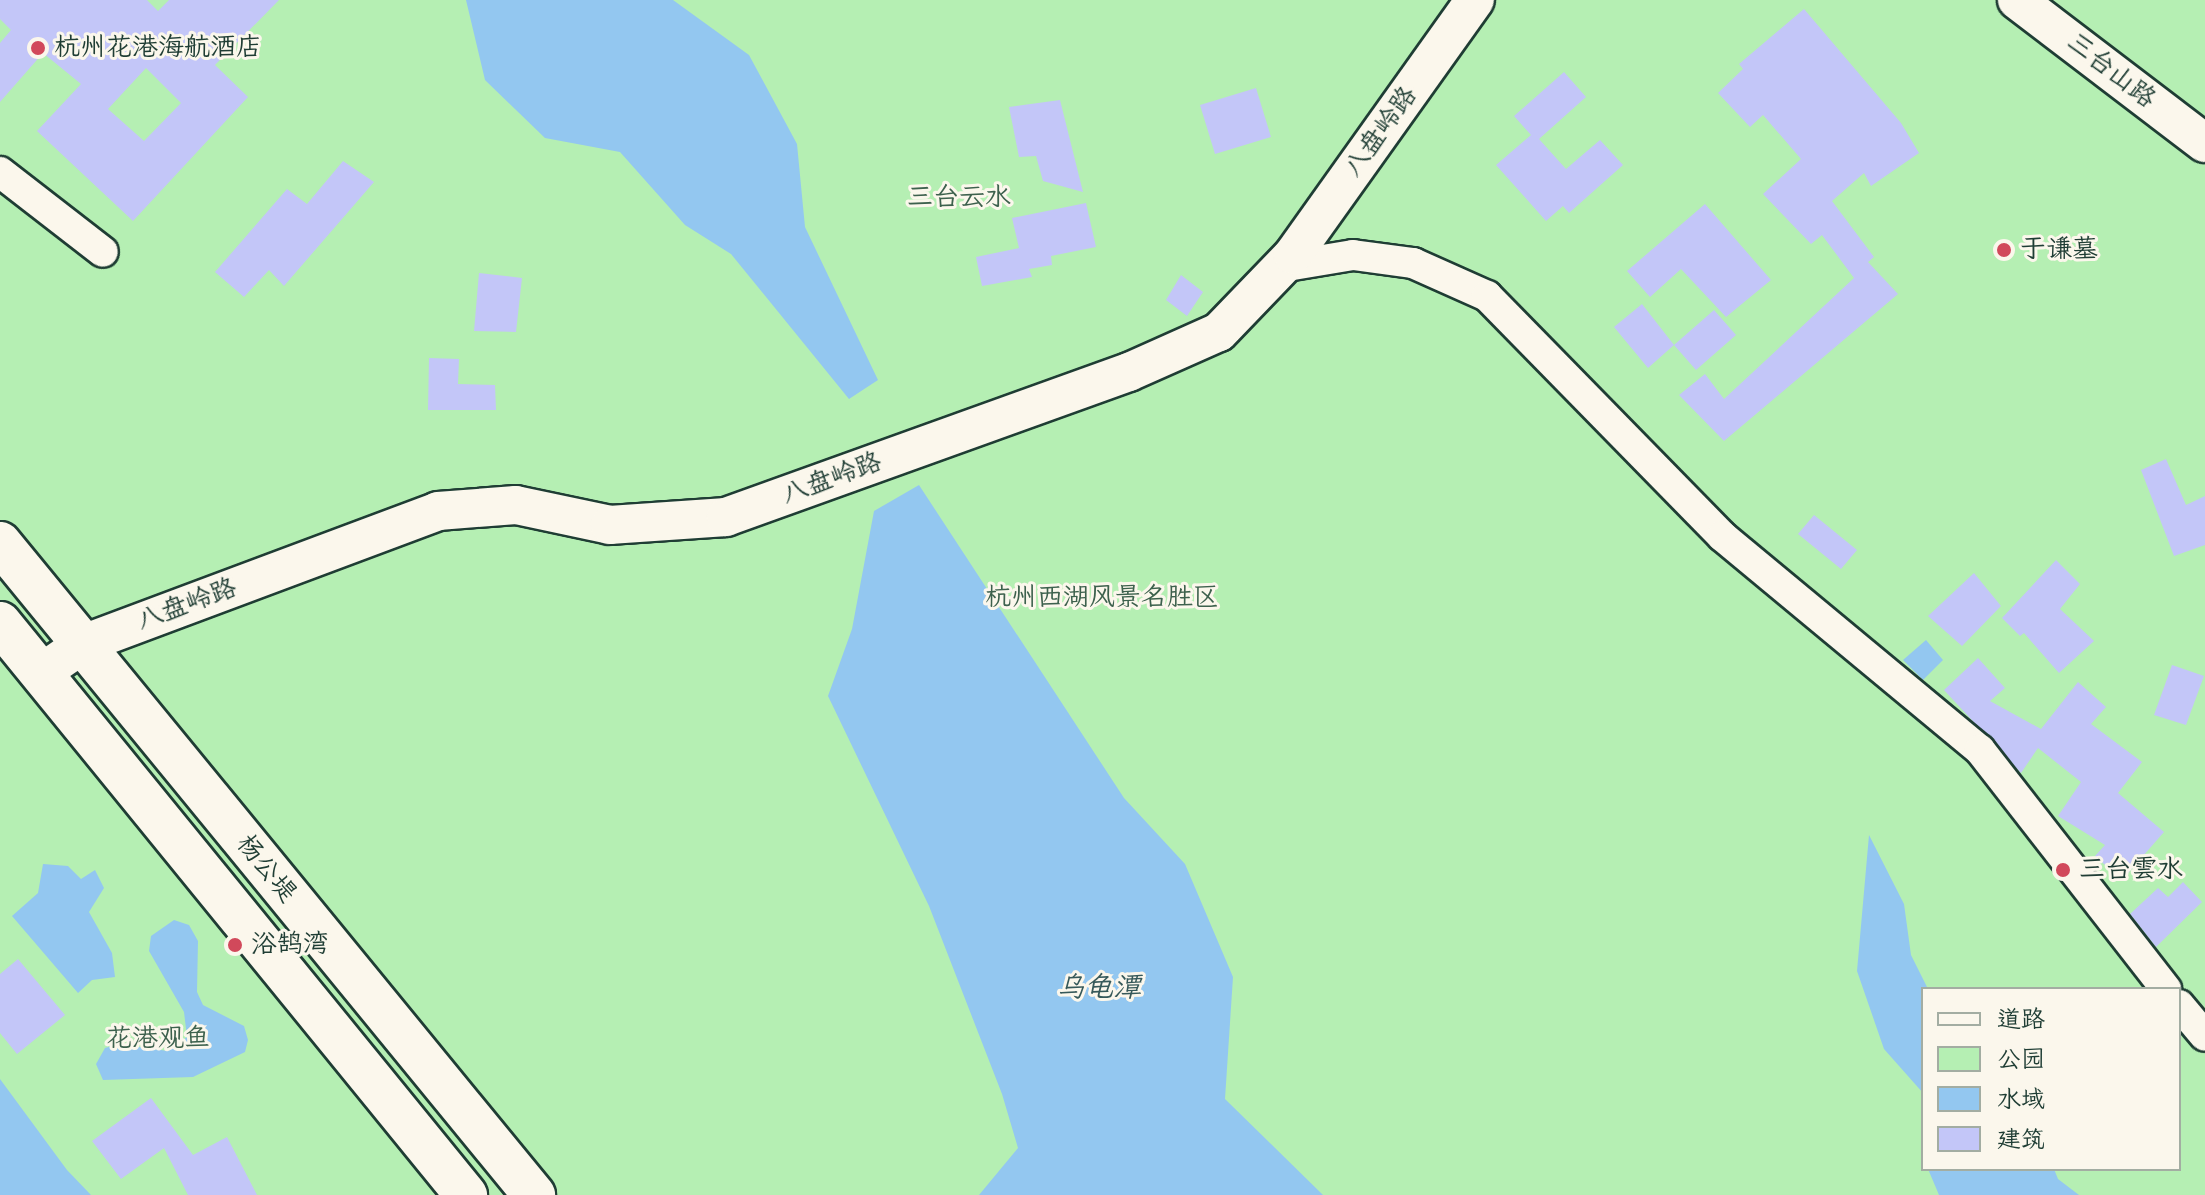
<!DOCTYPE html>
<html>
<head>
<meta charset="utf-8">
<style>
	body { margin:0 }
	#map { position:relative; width:2205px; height:1195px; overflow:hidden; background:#eae8f0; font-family:"Architects Daughter","LXGW WenKai TC",sans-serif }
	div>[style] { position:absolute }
	.green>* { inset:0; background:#b5efb3 }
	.water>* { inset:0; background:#93c7f0 }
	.building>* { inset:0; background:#c3c6f8 }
	.roads { filter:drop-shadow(2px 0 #1f3d34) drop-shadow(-2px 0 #1f3d34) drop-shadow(0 2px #1f3d34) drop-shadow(0 -2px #1f3d34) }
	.minor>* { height:30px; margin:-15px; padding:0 15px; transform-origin:15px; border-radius:15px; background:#fbf7ec }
	.tertiary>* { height:38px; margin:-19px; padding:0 19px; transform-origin:19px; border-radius:19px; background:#fbf7ec }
	.secondary>* { height:42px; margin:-21px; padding:0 21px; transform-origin:21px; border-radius:21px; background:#fbf7ec }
	.dots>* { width:22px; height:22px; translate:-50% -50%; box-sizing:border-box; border:4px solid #fbf7ec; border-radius:50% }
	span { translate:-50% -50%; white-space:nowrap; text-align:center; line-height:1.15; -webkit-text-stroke:6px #fbf7ec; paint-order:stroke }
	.poi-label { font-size:26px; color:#1f3d34 }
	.left { translate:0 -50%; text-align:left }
	.street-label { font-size:26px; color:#1f3d34 }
	.park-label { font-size:26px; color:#3d614d }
	.water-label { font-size:28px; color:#36595a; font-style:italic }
	.legend { position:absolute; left:1921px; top:987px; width:260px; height:184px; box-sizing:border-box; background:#fbf7ec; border:2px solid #a3ada2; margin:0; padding:10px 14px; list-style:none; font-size:24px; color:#1f3d34 }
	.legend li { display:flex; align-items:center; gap:16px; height:40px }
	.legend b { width:40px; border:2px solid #a3ada2 }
</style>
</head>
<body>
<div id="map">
	<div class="green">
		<i style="clip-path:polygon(evenodd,0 0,2205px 0,2205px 1195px,0 1195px,0 0,1923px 989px,2179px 989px,2179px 1169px,1923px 1169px,1923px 989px)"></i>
	</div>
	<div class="water">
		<i style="clip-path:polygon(466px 0,673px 0,749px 55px,797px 144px,805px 227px,878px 380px,849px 399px,731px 254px,685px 225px,620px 152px,545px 138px,485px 80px)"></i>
		<i style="clip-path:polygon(919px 485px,1124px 798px,1185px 864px,1233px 977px,1225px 1099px,1323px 1195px,979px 1195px,1018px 1148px,1002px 1094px,929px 906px,828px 696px,852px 629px,874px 511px)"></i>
		<i style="clip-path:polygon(1926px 640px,1943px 660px,1923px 680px,1903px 660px)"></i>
		<i style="clip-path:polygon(1869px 835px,1904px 904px,1911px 955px,1928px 989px,1923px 989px,1923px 1093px,1884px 1049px,1857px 971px)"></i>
		<i style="clip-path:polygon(43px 864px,68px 866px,81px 879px,95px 870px,104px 888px,89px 912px,112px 953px,115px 977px,92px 980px,78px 993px,12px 916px,38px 893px)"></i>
		<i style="clip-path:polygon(174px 920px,189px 925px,198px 941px,197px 992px,203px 1005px,244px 1026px,248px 1040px,245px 1052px,193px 1077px,103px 1080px,96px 1064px,105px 1048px,118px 1044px,168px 1051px,187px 1037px,184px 1012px,149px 951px,151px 936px)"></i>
		<i style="clip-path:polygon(0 1079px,67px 1170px,91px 1195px,0 1195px)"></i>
		<i style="clip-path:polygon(1928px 1169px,2054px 1169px,2058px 1179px,2079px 1195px,1939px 1195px)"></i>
	</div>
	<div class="building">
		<i style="clip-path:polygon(evenodd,0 0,147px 0,158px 11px,169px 0,279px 0,215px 65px,248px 97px,133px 221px,37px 131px,81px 84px,43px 53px,0 102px,0 43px,11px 30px,0 19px,0 0,146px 68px,181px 103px,144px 141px,108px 109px,146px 68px)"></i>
		<i style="clip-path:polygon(1804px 9px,1901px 123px,1919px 153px,1871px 186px,1864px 173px,1832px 201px,1874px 257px,1868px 262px,1898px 294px,1724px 441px,1679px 395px,1705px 374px,1724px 399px,1854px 278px,1822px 235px,1811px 244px,1763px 194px,1801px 159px,1763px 115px,1750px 127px,1718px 93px,1743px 69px,1739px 64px)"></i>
		<i style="clip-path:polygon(1564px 72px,1586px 97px,1539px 139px,1566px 169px,1600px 140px,1623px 165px,1569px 213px,1563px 206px,1546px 221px,1496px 165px,1531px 135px,1514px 116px)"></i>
		<i style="clip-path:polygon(1256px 88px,1271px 137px,1215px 154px,1200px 105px)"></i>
		<i style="clip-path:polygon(1060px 100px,1083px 192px,1043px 181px,1036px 156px,1019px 157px,1009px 107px)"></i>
		<i style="clip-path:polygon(343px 161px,374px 182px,284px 286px,269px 270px,244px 297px,215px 272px,287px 189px,307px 204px)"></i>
		<i style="clip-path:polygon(1086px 203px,1096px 247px,1051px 256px,1052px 265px,1029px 269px,1032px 277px,982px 286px,976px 257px,1019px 248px,1012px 218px)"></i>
		<i style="clip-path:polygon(1705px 204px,1771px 280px,1726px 317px,1681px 269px,1650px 297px,1627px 271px)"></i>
		<i style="clip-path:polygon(479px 273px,522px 278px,516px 332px,474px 331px)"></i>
		<i style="clip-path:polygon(1181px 275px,1203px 292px,1187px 316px,1166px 300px)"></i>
		<i style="clip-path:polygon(1642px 304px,1674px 345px,1648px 368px,1614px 327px)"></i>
		<i style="clip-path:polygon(1714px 310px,1736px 335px,1696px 370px,1674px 345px)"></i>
		<i style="clip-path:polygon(429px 358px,459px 359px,458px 384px,495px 385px,496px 410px,428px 410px)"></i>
		<i style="clip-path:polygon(2166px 459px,2186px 505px,2205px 496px,2205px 545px,2174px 556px,2141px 470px)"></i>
		<i style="clip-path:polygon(1814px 515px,1857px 550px,1841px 569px,1798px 534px)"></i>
		<i style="clip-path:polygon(2056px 560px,2080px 584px,2060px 609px,2094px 641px,2059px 673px,2024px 633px,2020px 636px,2002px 618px)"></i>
		<i style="clip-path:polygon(1974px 573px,2001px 606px,1962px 646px,1928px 616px)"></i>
		<i style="clip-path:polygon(1978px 658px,2005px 688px,1990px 701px,2041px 729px,2078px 682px,2106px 707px,2091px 724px,2142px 762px,2118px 793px,2164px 832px,2122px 880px,2095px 856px,2105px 845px,2058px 816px,2081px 782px,2038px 748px,2021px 773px,1944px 690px)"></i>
		<i style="clip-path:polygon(2172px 665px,2204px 676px,2186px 725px,2154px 715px)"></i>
		<i style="clip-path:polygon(2183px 882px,2202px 902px,2156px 947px,2130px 914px,2158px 888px,2168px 897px)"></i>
		<i style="clip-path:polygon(18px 959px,65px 1015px,17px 1054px,0 1033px,0 974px)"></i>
		<i style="clip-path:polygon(151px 1098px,193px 1155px,227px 1137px,257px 1195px,188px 1195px,164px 1148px,121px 1179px,92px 1141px)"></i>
	</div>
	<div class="roads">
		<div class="minor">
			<i style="left:0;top:172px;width:130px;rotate:37.8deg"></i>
			<i style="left:1281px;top:267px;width:73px;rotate:-9.5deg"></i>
			<i style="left:1353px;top:255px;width:61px;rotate:7.6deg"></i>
			<i style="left:1413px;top:263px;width:81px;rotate:24deg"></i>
			<i style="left:1487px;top:296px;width:336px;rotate:45.6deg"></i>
			<i style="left:1722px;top:536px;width:335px;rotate:39.7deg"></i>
			<i style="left:1980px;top:750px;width:303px;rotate:52.1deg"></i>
			<i style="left:2179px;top:1005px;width:40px;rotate:50deg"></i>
		</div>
		<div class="tertiary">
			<i style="left:2017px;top:0;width:236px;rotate:37.3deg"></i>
			<i style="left:41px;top:673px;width:51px;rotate:-34.6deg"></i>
			<i style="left:83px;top:644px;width:379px;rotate:-20.5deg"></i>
			<i style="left:438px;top:511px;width:78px;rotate:-4.4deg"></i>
			<i style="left:516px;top:505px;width:96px;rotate:12deg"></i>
			<i style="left:610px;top:525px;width:116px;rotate:-3.9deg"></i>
			<i style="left:726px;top:517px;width:428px;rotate:-19.8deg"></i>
			<i style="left:1129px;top:372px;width:98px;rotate:-24deg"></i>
			<i style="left:1219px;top:332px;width:107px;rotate:-46.1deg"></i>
			<i style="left:1293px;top:255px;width:313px;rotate:-54.5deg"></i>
		</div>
		<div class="secondary">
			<i style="left:0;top:543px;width:843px;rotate:50.68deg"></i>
			<i style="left:0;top:623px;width:738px;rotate:50.83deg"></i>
		</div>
	</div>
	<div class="dots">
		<i style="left:38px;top:48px;background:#d1495b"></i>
		<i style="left:2004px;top:250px;background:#d1495b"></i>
		<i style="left:2063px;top:870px;background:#d1495b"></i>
		<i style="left:235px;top:945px;background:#d1495b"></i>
	</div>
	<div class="poi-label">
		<span class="left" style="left:54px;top:48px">杭州花港海航酒店</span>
		<span class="left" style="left:2020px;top:250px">于谦墓</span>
		<span class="left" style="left:2079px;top:870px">三台雲水</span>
		<span class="left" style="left:251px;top:945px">浴鹄湾</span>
	</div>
	<div class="street-label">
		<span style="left:2111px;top:71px;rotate:38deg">三台山路</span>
		<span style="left:1381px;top:132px;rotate:-54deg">八盘岭路</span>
		<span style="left:832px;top:479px;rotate:-20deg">八盘岭路</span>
		<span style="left:187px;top:605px;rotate:-20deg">八盘岭路</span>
		<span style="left:266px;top:869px;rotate:51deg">杨公堤</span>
	</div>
	<div class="park-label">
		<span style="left:959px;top:198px">三台云水</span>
		<span style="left:1102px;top:598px">杭州西湖风景名胜区</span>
		<span style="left:158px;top:1039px">花港观鱼</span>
	</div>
	<div class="water-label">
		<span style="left:1099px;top:988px">乌龟潭</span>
	</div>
	<ul class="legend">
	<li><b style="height:10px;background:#fbf7ec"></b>道路</li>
	<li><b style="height:22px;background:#b5efb3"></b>公园</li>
	<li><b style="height:22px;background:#93c7f0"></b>水域</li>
	<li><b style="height:22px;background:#c3c6f8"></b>建筑</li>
	</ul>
</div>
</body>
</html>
